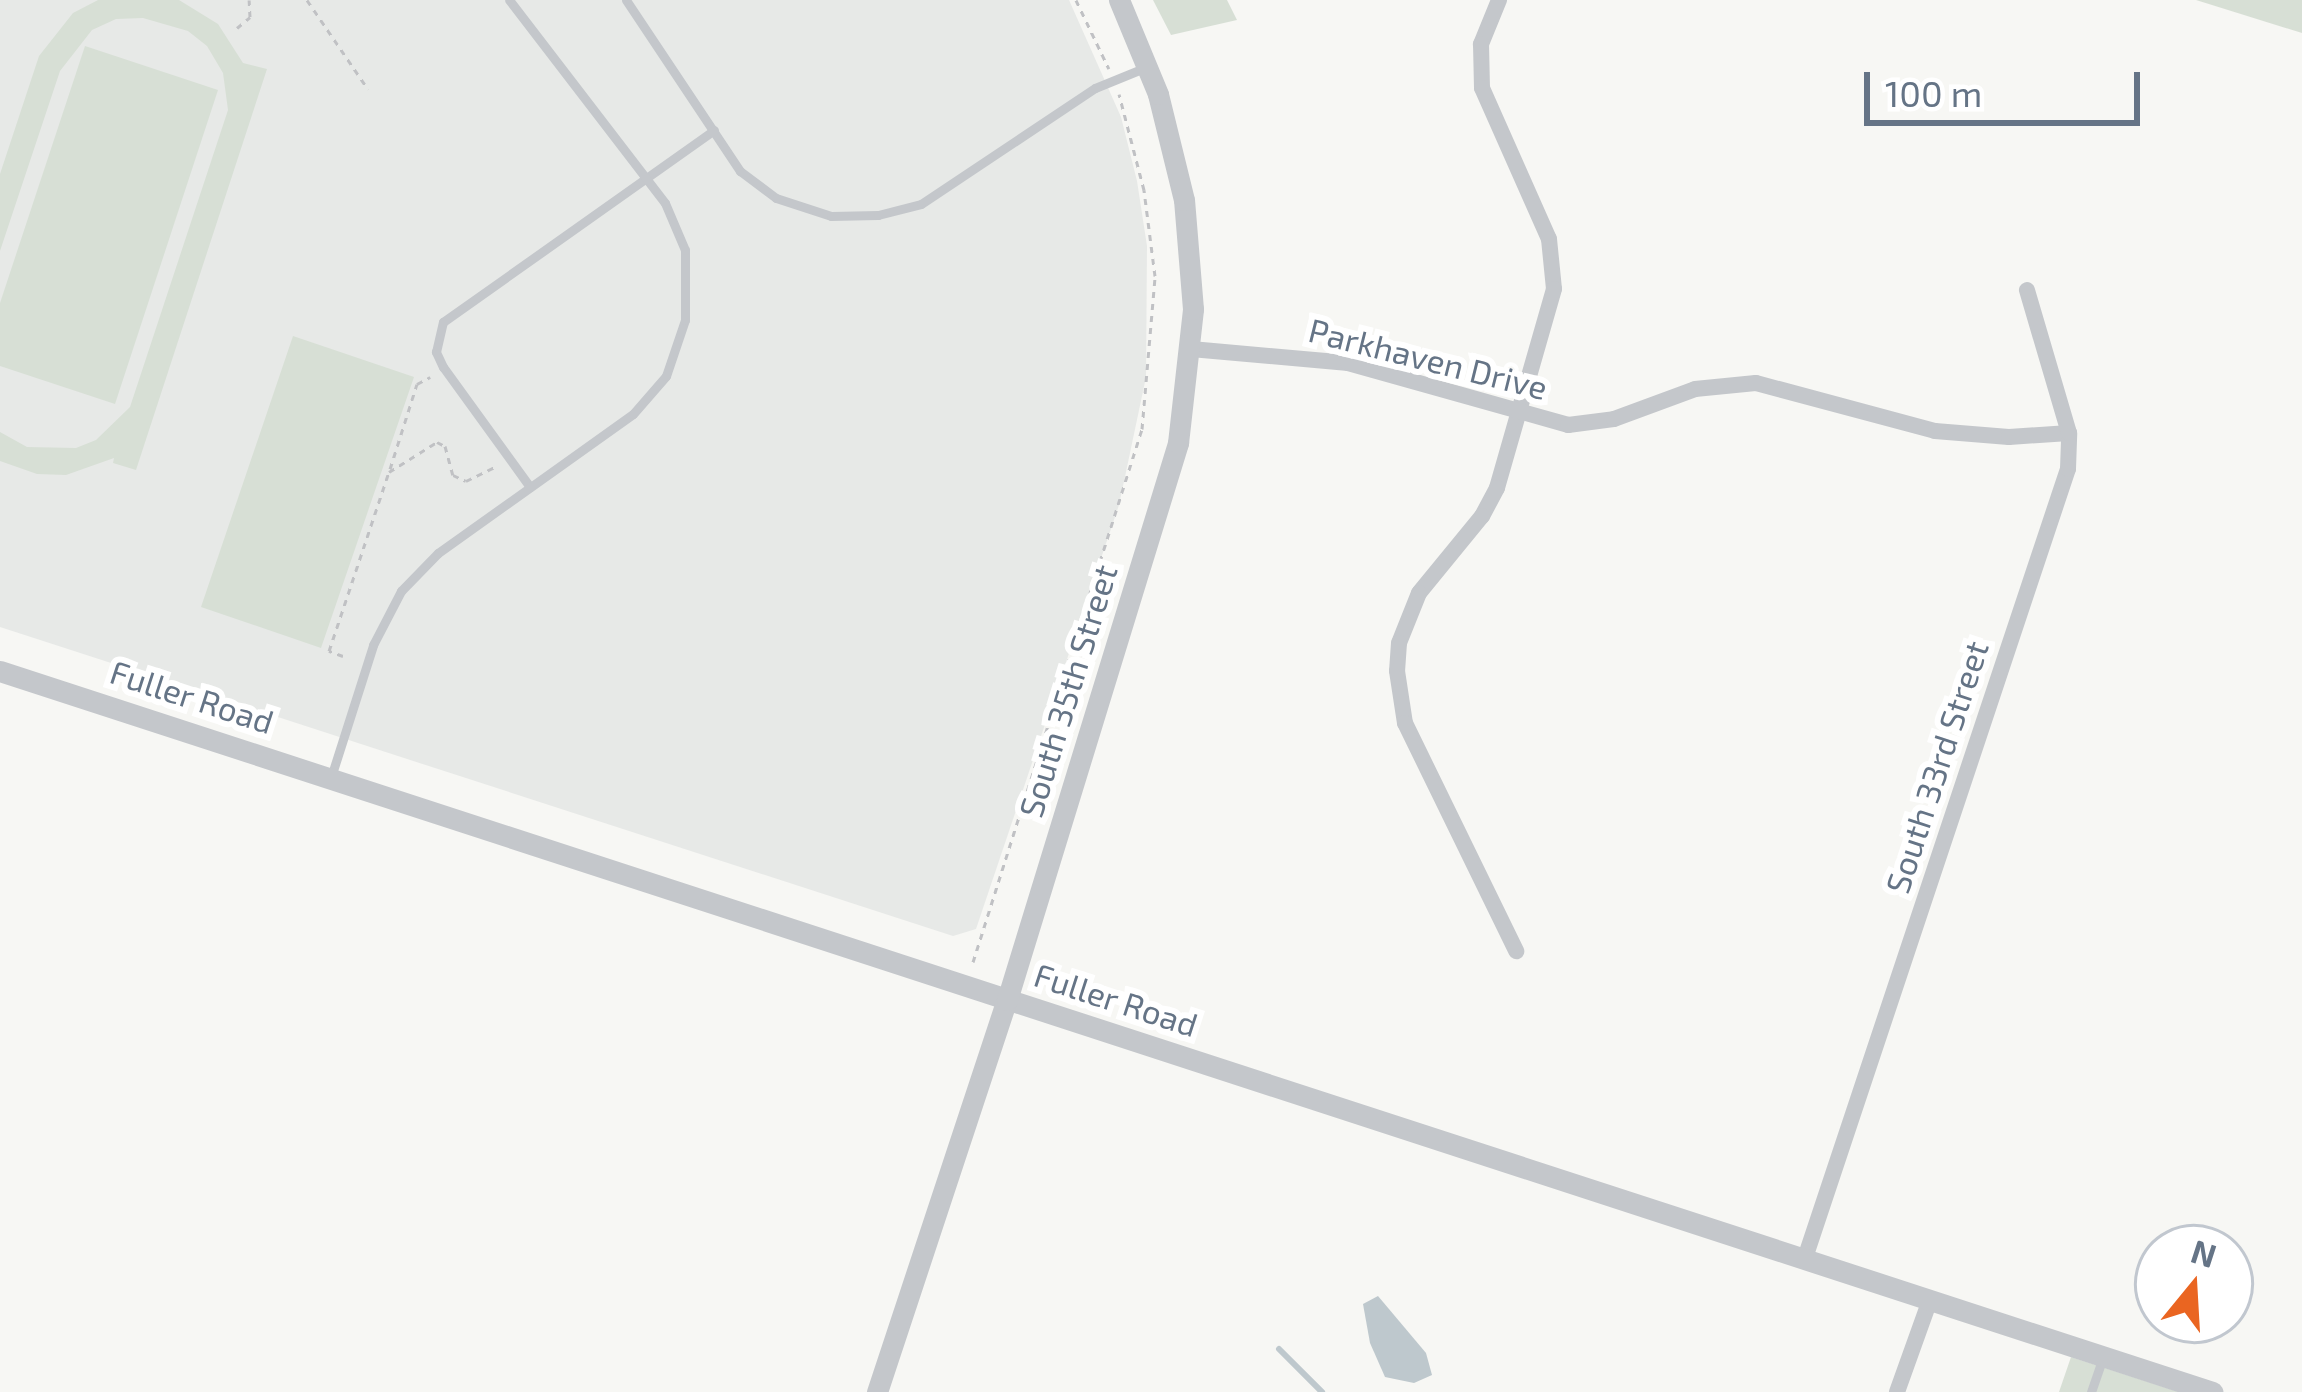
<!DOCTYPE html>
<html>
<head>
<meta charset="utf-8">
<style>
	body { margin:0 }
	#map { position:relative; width:2302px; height:1392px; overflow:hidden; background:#f7f7f4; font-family:"Exo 2",sans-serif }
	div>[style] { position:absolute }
	.built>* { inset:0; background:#e7e9e7 }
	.green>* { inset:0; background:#d7dfd5 }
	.water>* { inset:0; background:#bec8cd }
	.stream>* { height:6px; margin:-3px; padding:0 3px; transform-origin:3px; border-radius:3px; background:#bec8cd }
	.path>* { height:3px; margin-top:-1.5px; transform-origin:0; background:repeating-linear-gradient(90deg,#c0c1c4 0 6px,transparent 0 12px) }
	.service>* { height:9px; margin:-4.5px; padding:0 4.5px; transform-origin:4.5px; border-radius:4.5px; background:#c4c7cb }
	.minor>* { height:16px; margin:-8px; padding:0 8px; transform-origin:8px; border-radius:8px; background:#c4c7cb }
	.tertiary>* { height:21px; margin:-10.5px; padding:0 10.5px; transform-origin:10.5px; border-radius:10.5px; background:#c4c7cb }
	span { translate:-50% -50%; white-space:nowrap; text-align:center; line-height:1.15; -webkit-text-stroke:12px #fff; paint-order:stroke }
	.street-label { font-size:33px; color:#657486 }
	.north { position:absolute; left:2134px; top:1224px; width:120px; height:120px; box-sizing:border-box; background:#fff; border:3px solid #c1c7cf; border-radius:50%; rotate:18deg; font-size:33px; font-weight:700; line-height:48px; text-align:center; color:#657486 }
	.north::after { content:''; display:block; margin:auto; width:42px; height:54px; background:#ea6521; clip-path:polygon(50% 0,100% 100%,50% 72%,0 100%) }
	.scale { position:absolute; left:1864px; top:72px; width:276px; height:54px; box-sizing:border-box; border:6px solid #657486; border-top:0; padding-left:15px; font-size:36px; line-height:42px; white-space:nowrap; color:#657486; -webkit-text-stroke:9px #fff; paint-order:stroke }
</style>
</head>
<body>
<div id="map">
	<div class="built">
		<i style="clip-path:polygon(0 0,1069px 0,1121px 117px,1137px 181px,1147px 246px,1146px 377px,1119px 505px,976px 929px,953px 936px,0 627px)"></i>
	</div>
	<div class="green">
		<i style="clip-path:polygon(98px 0,179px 0,218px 24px,243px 63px,267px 69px,136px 470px,113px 463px,114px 458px,66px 475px,37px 474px,0 461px,0 432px,27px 447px,76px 448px,96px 440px,130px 407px,228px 110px,223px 73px,207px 46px,188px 31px,143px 18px,116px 19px,92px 30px,60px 71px,0 251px,0 174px,39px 56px,73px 13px)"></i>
		<i style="clip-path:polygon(1153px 0,1227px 0,1237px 20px,1171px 35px)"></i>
		<i style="clip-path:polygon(2196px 0,2302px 0,2302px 33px)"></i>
		<i style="clip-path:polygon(85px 46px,218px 90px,115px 404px,0 366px,0 303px)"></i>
		<i style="clip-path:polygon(293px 336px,414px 377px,321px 648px,201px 607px)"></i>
		<i style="clip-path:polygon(2071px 1357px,2179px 1392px,2059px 1392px)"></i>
	</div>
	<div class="water">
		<i style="clip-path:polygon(1378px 1296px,1426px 1353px,1432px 1375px,1414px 1383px,1385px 1377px,1370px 1343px,1363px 1304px)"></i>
	</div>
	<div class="stream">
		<i style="left:1279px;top:1349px;width:61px;rotate:45deg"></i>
	</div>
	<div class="path">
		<i style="left:307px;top:0;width:108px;rotate:55.6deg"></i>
		<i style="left:1076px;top:0;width:76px;rotate:64.4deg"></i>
		<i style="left:237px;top:28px;width:17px;rotate:-40deg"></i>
		<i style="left:250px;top:17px;width:17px;rotate:-93deg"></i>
		<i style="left:390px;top:469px;width:89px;rotate:-72.4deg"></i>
		<i style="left:417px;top:384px;width:15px;rotate:-28deg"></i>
		<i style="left:343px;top:656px;width:15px;rotate:-160deg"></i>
		<i style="left:329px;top:651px;width:189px;rotate:-71.5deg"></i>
		<i style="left:389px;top:472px;width:57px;rotate:-32deg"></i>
		<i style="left:437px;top:442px;width:9px;rotate:27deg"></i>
		<i style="left:445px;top:446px;width:30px;rotate:75deg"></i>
		<i style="left:453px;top:475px;width:14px;rotate:25deg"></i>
		<i style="left:466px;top:481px;width:34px;rotate:-26deg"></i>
		<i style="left:973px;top:962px;width:559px;rotate:-72.41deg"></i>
		<i style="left:1142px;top:429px;width:154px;rotate:-85.1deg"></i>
		<i style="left:1155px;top:276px;width:87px;rotate:-97.3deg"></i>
		<i style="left:1144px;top:190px;width:99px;rotate:-104.6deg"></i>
	</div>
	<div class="service">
		<i style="left:626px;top:0;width:206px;rotate:56.3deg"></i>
		<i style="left:740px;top:171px;width:45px;rotate:36.9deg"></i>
		<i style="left:776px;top:198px;width:58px;rotate:18.1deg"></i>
		<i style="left:831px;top:216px;width:47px;rotate:-1.2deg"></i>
		<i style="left:878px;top:215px;width:44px;rotate:-14.3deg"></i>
		<i style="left:921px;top:204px;width:209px;rotate:-33.7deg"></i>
		<i style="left:1095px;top:88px;width:53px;rotate:-22.2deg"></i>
		<i style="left:530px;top:487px;width:148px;rotate:-125.9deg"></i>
		<i style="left:443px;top:367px;width:17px;rotate:-115deg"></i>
		<i style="left:436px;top:352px;width:31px;rotate:-77deg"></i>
		<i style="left:443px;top:322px;width:332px;rotate:-35.3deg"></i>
		<i style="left:331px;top:777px;width:139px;rotate:-72.3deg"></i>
		<i style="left:373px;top:645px;width:61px;rotate:-62.6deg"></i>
		<i style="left:401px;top:591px;width:53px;rotate:-45.8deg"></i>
		<i style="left:438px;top:553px;width:239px;rotate:-35.5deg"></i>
		<i style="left:633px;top:414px;width:50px;rotate:-49deg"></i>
		<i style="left:666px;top:376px;width:59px;rotate:-71.3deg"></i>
		<i style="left:685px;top:320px;width:70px;rotate:-90deg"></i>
		<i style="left:685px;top:250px;width:51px;rotate:-113.1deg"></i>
		<i style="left:665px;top:203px;width:256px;rotate:-127.5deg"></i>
		<i style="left:2091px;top:1392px;width:37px;rotate:-71deg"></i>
	</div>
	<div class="minor">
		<i style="left:1499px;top:0;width:48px;rotate:112.2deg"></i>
		<i style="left:1481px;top:44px;width:44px;rotate:88.7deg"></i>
		<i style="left:1482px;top:88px;width:165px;rotate:66.1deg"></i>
		<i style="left:1549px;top:239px;width:50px;rotate:84.3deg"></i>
		<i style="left:1554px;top:289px;width:207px;rotate:106deg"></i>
		<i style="left:1497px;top:488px;width:32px;rotate:118deg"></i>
		<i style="left:1482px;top:516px;width:99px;rotate:129.3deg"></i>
		<i style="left:1419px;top:593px;width:54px;rotate:111.8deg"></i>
		<i style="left:1399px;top:643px;width:28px;rotate:94deg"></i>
		<i style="left:1397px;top:671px;width:53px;rotate:81.3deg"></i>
		<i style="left:1405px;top:723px;width:254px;rotate:64deg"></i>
		<i style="left:1191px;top:349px;width:158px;rotate:5.1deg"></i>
		<i style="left:1348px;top:363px;width:229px;rotate:15.7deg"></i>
		<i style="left:1568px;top:425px;width:46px;rotate:-7.4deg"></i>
		<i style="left:1614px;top:419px;width:86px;rotate:-20.3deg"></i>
		<i style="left:1695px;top:389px;width:61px;rotate:-5.6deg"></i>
		<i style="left:1756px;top:383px;width:185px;rotate:15deg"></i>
		<i style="left:1935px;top:431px;width:74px;rotate:4.6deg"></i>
		<i style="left:2009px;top:437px;width:60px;rotate:-3.8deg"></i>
		<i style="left:1805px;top:1258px;width:832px;rotate:-71.57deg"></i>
		<i style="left:2068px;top:469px;width:36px;rotate:-88deg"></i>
		<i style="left:2069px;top:433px;width:149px;rotate:-106.4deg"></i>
		<i style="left:1897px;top:1392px;width:98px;rotate:-70.3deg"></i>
	</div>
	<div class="tertiary">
		<i style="left:0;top:671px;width:2327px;rotate:18.05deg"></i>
		<i style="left:877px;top:1392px;width:413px;rotate:-71.7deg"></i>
		<i style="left:1007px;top:1000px;width:583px;rotate:-72.93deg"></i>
		<i style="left:1178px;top:443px;width:135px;rotate:-83.6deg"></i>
		<i style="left:1193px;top:309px;width:109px;rotate:-94.7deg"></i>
		<i style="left:1184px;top:200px;width:109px;rotate:-103.8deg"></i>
		<i style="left:1158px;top:94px;width:102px;rotate:-112.5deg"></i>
	</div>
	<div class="street-label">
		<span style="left:1428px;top:359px;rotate:14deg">Parkhaven Drive</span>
		<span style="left:1068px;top:691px;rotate:-73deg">South 35th Street</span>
		<span style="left:192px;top:697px;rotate:18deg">Fuller Road</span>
		<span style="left:1937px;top:767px;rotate:-72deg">South 33rd Street</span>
		<span style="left:1116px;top:1000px;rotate:18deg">Fuller Road</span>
	</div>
	<div class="north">N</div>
	<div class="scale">100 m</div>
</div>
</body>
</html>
